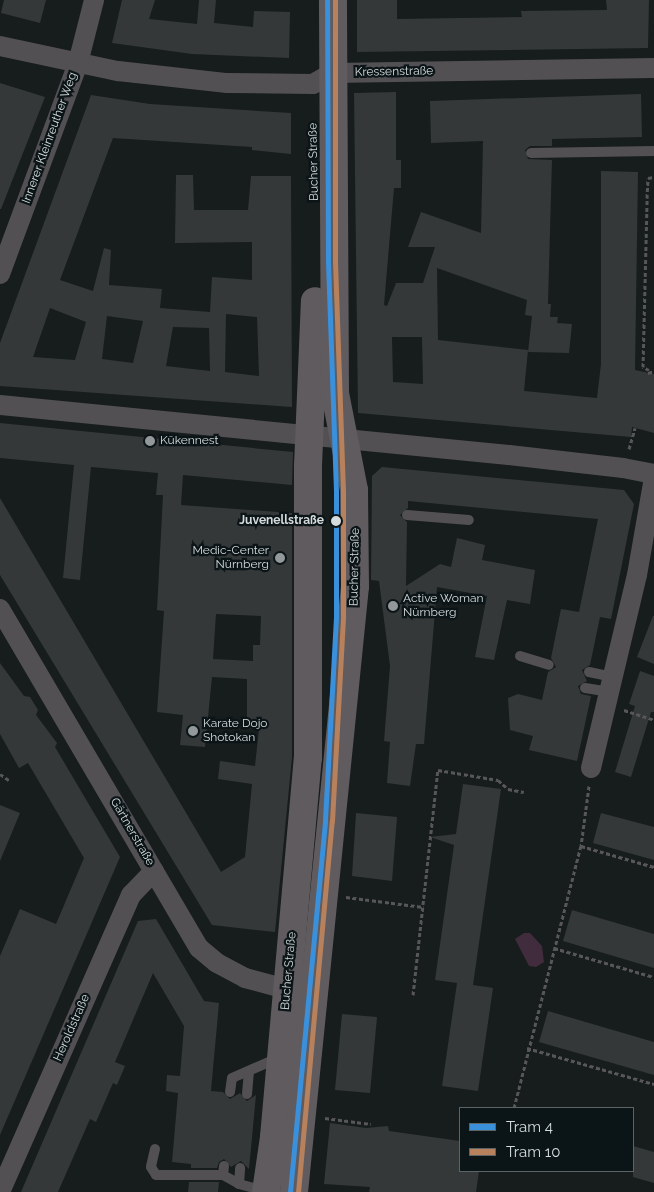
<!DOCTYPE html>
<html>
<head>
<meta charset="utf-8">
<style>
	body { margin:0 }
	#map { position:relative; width:654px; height:1192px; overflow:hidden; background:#171c1d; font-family:Raleway,sans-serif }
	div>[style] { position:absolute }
	.green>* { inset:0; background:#412c3d }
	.building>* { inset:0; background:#343839 }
	.path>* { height:3px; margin-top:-1.5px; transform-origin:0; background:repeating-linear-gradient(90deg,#575658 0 4px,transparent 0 6.5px) }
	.service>* { height:10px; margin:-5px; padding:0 5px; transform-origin:5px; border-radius:5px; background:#525053 }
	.minor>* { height:20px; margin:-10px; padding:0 10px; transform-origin:10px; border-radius:10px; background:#525053 }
	.secondary>* { height:28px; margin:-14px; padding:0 14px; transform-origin:14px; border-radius:14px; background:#5f5b5e }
	.tram-1>* { height:5px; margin:-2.5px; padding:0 2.5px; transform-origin:2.5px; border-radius:2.5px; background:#3a90db }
	.tram-2>* { height:5px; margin:-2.5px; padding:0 2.5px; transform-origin:2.5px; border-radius:2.5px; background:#b6815c }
	.dots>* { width:14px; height:14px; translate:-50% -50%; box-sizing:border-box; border:2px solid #0b1417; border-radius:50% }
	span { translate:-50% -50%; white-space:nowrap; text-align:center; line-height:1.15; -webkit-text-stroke:4.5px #0b1417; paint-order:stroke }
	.street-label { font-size:12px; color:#d6dcdd }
	.poi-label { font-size:12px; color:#d6dcdd }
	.left { translate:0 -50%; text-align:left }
	.right { translate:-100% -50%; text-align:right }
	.stop-label { font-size:12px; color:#d6dcdd; font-weight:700 }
	.legend { position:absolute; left:459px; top:1107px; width:175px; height:65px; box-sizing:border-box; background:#0b1417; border:1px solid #5c6466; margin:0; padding:6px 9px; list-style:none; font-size:15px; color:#d6dcdd }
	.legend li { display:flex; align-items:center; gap:10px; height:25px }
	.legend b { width:25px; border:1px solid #5c6466 }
</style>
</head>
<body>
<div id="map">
	<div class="green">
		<i style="clip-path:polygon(524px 933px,530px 933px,542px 946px,544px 962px,536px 967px,529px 966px,515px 939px)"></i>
	</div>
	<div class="building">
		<i style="clip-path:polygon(4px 0,46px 0,40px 23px,1px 13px)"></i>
		<i style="clip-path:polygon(122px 0,155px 0,149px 19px,197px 24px,199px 0,216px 0,214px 23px,253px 27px,254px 11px,290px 12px,289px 58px,192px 54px,112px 43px)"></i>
		<i style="clip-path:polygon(357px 0,397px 0,397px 19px,522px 17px,521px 11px,607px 10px,606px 0,649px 0,648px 48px,357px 52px)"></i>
		<i style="clip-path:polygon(0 83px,45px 97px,1px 209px,0 209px)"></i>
		<i style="clip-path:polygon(evenodd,396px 92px,396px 160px,401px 160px,401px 188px,394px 188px,384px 305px,387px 306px,396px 283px,423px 283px,435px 247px,408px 247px,421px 212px,481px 233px,483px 141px,431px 143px,430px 101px,641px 94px,642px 137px,552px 139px,552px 146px,530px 146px,525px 150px,528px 159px,552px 160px,548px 304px,551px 304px,550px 317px,558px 317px,557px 323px,572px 324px,569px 353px,528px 352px,532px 316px,525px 315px,527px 300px,437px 268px,438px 340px,528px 350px,524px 391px,597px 398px,601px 364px,601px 171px,638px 172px,635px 370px,654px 374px,654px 433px,632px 427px,631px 437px,358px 413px,354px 93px,396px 92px,392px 337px,422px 337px,423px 384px,393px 382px,392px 337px)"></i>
		<i style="clip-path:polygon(evenodd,91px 95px,150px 104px,291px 113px,291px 154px,252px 150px,252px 147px,113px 138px,60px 280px,93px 291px,104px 248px,111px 250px,109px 285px,162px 289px,160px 308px,210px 312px,212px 277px,252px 280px,252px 242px,175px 243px,176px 175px,193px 175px,194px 210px,248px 210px,251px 176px,291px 176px,292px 407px,0 386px,0 343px,91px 95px,50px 308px,86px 322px,75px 360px,33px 357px,50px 308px,91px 95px,226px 314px,257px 317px,259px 376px,225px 372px,226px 314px,91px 95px,107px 316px,143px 321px,133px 363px,102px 359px,107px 316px,91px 95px,173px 327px,209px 328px,210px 371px,166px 366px,173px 327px)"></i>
		<i style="clip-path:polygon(evenodd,0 423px,293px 452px,292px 485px,183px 475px,181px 505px,292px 513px,292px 757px,275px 932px,212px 925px,0 575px,0 498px,221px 872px,245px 857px,252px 784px,218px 779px,220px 761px,255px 766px,259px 729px,247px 728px,247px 679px,212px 677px,205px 747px,180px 745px,183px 715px,157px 712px,164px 611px,157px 610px,163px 495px,156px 495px,158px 473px,91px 467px,80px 580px,63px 578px,74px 465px,0 458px,0 423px,216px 614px,261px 616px,260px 645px,253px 645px,253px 661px,213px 659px,216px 614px)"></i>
		<i style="clip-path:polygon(382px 467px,624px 490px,634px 504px,611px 619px,600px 617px,590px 665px,582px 670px,587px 681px,578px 686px,581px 694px,591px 696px,577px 761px,529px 750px,533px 736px,510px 730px,508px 698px,518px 694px,542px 700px,548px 672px,556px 667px,551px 658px,561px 609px,579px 612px,598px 519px,408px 501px,408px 508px,400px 515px,407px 522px,406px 586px,440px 564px,451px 567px,457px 538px,485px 545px,482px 560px,535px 570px,530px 604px,507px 600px,494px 660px,475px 657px,487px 596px,437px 587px,424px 744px,416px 744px,410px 786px,387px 783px,390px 742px,384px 741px,390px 666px,379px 581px,371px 580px,372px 476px)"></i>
		<i style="clip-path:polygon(653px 616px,654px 616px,654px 664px,637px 657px)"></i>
		<i style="clip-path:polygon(0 663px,24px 696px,30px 697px,38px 710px,36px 715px,57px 743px,55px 747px,120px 857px,0 1135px,0 956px,20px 909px,56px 924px,84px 858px,28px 763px,19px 768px,0 734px)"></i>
		<i style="clip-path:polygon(640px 671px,654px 676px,654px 712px,651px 712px,631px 777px,615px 772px,635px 706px,629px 704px)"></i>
		<i style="clip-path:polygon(463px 784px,501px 789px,473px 985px,493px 988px,478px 1091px,442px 1086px,457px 983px,435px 980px,454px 845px,430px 837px,456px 834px)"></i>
		<i style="clip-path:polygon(0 805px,20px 813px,0 861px)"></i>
		<i style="clip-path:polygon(356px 813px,397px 817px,392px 881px,352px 876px)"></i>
		<i style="clip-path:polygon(601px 813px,654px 827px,654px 860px,593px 843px)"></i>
		<i style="clip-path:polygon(572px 910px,654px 934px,654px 968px,563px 941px)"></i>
		<i style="clip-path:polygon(156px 919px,204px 1001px,219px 1003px,211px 1091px,223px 1092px,230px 1099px,240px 1093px,247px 1101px,256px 1095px,249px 1169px,241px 1161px,231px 1167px,224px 1159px,219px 1162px,217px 1168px,191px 1168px,191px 1164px,172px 1162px,178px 1093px,166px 1091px,167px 1075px,180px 1076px,184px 1026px,153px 973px,115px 1062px,125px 1066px,117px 1085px,113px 1083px,96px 1122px,90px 1119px,58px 1192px,21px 1192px,138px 921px)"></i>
		<i style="clip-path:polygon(548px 1011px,654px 1042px,654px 1075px,539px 1042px)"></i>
		<i style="clip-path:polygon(342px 1014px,377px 1017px,370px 1093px,335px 1090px)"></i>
		<i style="clip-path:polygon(330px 1123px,366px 1128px,388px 1126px,389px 1131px,460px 1141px,460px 1171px,479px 1171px,476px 1192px,369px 1192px,370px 1187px,324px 1184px)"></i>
		<i style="clip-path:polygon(633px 1146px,654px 1152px,654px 1183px,633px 1177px)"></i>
		<i style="clip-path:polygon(189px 1182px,219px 1182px,218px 1192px,188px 1192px)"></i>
	</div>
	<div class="path">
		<i style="left:649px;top:370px;width:7px;rotate:-153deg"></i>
		<i style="left:643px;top:367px;width:169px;rotate:-88.6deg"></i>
		<i style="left:647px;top:198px;width:20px;rotate:-87deg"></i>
		<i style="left:648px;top:178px;width:6px;rotate:-9deg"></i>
		<i style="left:648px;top:373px;width:6px;rotate:-18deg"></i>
		<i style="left:629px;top:449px;width:22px;rotate:-74deg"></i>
		<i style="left:624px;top:710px;width:32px;rotate:18deg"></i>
		<i style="left:0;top:774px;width:11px;rotate:34deg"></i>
		<i style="left:589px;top:786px;width:61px;rotate:97.6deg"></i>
		<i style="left:581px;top:846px;width:76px;rotate:16deg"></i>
		<i style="left:346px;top:897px;width:78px;rotate:7.4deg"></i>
		<i style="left:554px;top:948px;width:104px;rotate:16.2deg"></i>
		<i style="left:413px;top:995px;width:226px;rotate:-83.7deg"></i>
		<i style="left:438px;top:770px;width:61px;rotate:9.5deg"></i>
		<i style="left:498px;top:780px;width:13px;rotate:42deg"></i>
		<i style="left:508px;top:789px;width:16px;rotate:11deg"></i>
		<i style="left:527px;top:1048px;width:132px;rotate:15.8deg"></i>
		<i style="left:514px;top:1108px;width:270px;rotate:-75.7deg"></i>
		<i style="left:325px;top:1118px;width:46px;rotate:7.4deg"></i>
	</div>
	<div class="service">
		<i style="left:531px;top:153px;width:123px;rotate:-0.9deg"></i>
		<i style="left:407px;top:515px;width:62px;rotate:4.6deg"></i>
		<i style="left:520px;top:656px;width:30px;rotate:17deg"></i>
		<i style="left:589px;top:672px;width:25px;rotate:12deg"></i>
		<i style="left:585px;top:688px;width:24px;rotate:9deg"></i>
		<i style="left:230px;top:1092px;width:14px;rotate:-82deg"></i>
		<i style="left:232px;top:1078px;width:50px;rotate:-23.5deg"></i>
		<i style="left:247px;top:1094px;width:23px;rotate:-85deg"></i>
		<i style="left:155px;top:1149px;width:18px;rotate:103deg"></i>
		<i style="left:151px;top:1167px;width:9px;rotate:58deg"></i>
		<i style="left:156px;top:1175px;width:67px"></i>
		<i style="left:224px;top:1166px;width:9px;rotate:96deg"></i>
		<i style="left:223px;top:1175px;width:18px;rotate:29deg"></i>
		<i style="left:239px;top:1184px;width:27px;rotate:15deg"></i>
		<i style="left:239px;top:1184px;width:16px;rotate:-86deg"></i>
	</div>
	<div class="minor">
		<i style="left:0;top:46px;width:121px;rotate:12deg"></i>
		<i style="left:118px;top:71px;width:110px;rotate:6.3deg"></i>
		<i style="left:227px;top:83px;width:86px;rotate:0.7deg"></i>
		<i style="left:313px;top:84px;width:22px;rotate:-30deg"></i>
		<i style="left:332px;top:73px;width:322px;rotate:-0.9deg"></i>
		<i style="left:0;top:274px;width:225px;rotate:-69.7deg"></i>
		<i style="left:78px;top:63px;width:65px;rotate:-75.7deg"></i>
		<i style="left:0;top:405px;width:511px;rotate:5.61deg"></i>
		<i style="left:509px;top:455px;width:115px;rotate:6.5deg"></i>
		<i style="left:623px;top:468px;width:32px;rotate:11deg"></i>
		<i style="left:0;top:609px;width:393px;rotate:59.6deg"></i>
		<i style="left:199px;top:948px;width:23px;rotate:40deg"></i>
		<i style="left:217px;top:963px;width:32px;rotate:28deg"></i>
		<i style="left:245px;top:978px;width:58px;rotate:15deg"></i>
		<i style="left:591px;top:768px;width:198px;rotate:-76.6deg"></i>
		<i style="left:637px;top:575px;width:98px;rotate:-80.1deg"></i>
		<i style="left:0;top:1192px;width:325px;rotate:-66.2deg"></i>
		<i style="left:131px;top:895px;width:33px;rotate:-46deg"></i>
	</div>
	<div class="secondary">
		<i style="left:266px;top:1192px;width:56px;rotate:-81.7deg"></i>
		<i style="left:274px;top:1137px;width:381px;rotate:-84.9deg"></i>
		<i style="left:308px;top:758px;width:292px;rotate:-90deg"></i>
		<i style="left:308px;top:466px;width:165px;rotate:-87.6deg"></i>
		<i style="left:294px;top:1192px;width:609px;rotate:-84.25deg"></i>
		<i style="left:355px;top:586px;width:96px;rotate:-90.6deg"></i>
		<i style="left:354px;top:490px;width:99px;rotate:-101.1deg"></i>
		<i style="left:335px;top:393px;width:393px;rotate:-90.3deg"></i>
	</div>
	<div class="tram-1">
		<i style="left:290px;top:1192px;width:374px;rotate:-84.6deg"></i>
		<i style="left:325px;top:820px;width:205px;rotate:-86.9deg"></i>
		<i style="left:336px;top:615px;width:124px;rotate:-90deg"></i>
		<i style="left:336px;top:491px;width:229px;rotate:-92deg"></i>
		<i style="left:328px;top:262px;width:262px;rotate:-90.2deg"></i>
	</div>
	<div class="tram-2">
		<i style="left:298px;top:1192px;width:373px;rotate:-84.8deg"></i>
		<i style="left:332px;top:821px;width:206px;rotate:-86.9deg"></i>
		<i style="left:343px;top:615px;width:124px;rotate:-90deg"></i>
		<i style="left:343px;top:491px;width:229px;rotate:-92deg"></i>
		<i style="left:335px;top:262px;width:262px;rotate:-90deg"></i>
	</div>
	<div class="dots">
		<i style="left:150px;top:441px;background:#93999a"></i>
		<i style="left:336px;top:521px;background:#d6dcdd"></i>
		<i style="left:280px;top:558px;background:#93999a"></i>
		<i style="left:393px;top:606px;background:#93999a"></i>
		<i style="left:193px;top:731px;background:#93999a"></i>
	</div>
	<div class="street-label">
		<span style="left:394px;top:72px;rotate:-1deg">Kressenstraße</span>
		<span style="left:50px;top:138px;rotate:-70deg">Innerer Kleinreuther Weg</span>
		<span style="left:314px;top:162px;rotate:-91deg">Bucher Straße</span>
		<span style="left:355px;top:567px;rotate:-89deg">Bucher Straße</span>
		<span style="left:132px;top:832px;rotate:60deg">Gärtnerstraße</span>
		<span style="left:289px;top:971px;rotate:-85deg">Bucher Straße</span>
		<span style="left:72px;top:1028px;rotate:-66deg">Heroldstraße</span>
	</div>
	<div class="poi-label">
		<span class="left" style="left:160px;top:441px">Kükennest</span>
		<span class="right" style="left:269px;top:558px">Medic-Center<br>Nürnberg</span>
		<span class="left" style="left:403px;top:606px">Active Woman<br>Nürnberg</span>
		<span class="left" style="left:203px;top:731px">Karate Dojo<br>Shotokan</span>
	</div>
	<div class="stop-label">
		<span class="right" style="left:324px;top:521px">Juvenellstraße</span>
	</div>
	<ul class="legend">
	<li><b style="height:6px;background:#3a90db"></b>Tram 4</li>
	<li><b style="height:6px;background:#b6815c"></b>Tram 10</li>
	</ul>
</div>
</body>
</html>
